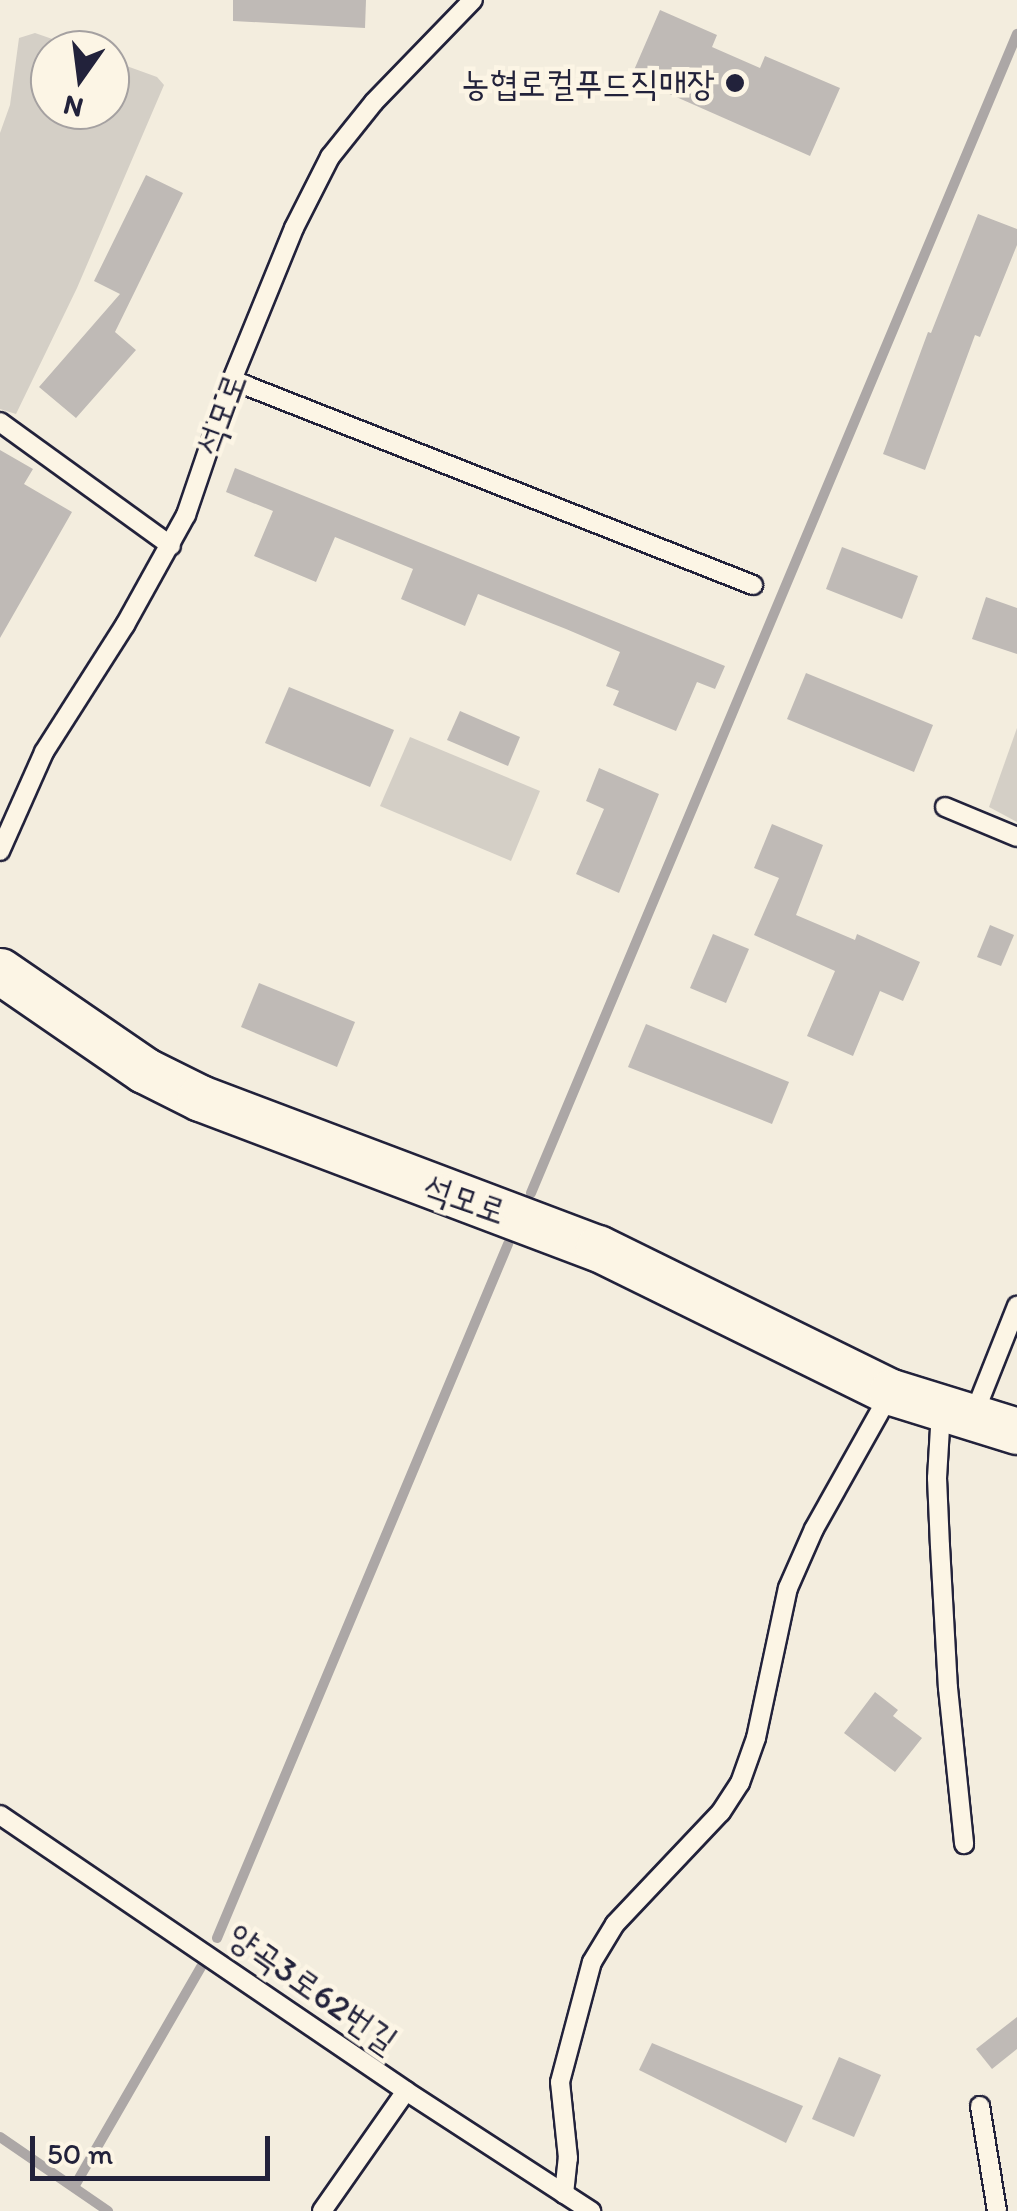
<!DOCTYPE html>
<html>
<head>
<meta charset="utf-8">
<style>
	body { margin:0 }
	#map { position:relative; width:1017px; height:2211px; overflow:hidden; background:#f3edde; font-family:Itim,"Poor Story",sans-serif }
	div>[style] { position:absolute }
	.green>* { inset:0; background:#d4cfc6 }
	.stream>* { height:10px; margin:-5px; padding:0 5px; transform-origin:5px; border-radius:5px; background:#aca7a6 }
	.building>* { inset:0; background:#bfbab6 }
	.roads { filter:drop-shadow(2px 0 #22223b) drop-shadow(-2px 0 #22223b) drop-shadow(0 2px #22223b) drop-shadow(0 -2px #22223b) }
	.service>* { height:18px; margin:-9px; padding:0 9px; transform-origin:9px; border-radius:9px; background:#fcf5e5 }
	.tertiary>* { height:45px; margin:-22.5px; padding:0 22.5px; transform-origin:22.5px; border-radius:22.5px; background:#fcf5e5 }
	.dots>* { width:28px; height:28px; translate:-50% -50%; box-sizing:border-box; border:5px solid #fcf5e5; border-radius:50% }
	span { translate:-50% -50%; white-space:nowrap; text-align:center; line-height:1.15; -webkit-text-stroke:9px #fcf5e5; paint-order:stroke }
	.poi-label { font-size:35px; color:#22223b }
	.right { translate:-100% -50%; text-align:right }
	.street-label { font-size:35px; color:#22223b }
	.north { position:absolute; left:30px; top:30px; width:100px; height:100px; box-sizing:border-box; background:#fcf5e5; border:2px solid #a5a1a1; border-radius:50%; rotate:194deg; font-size:28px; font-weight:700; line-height:40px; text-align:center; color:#22223b }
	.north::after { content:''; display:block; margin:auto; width:35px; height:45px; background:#22223b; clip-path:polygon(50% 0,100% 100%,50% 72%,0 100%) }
	.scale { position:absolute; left:30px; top:2136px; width:240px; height:45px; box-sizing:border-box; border:5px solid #22223b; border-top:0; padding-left:12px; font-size:30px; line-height:35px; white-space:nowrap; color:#22223b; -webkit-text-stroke:8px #fcf5e5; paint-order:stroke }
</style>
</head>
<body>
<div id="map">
	<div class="green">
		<i style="clip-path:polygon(35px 33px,84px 50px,50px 50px,50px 110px,110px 110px,110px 60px,157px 77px,164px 85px,77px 288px,16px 414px,0 409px,0 133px,10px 105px,19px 38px)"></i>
		<i style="clip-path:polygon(1017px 728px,1017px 822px,989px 807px)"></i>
		<i style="clip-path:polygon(410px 737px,540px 791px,511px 861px,380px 806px)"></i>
	</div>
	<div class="stream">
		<i style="left:531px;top:1193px;width:1257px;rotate:-67.25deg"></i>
		<i style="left:217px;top:1938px;width:753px;rotate:-67.25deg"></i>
		<i style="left:0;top:2137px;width:131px;rotate:34.4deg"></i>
		<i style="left:74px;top:2187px;width:254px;rotate:-60deg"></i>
	</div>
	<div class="building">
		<i style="clip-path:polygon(233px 0,366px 0,365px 28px,233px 21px)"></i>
		<i style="clip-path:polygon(660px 10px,717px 35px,712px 47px,760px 68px,765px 56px,840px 88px,810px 156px,631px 77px)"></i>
		<i style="clip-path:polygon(146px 175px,183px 193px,115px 332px,136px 350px,76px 418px,39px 387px,120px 294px,94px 281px)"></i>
		<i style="clip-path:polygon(978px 214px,1017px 229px,1017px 245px,980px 337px,975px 335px,925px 470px,883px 454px,928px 332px,931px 333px)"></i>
		<i style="clip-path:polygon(0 450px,33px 469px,24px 484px,72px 512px,0 638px)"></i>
		<i style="clip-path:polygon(235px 468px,725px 666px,715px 689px,697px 682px,676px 731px,613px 705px,619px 691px,606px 686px,620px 652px,566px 629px,478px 594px,465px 626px,401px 599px,413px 569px,335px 537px,316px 582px,254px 556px,273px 511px,226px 492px)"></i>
		<i style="clip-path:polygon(842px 547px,918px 576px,902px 619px,826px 589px)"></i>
		<i style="clip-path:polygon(986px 597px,1017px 608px,1017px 654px,972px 639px)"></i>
		<i style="clip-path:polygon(806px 673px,933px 725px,914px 772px,787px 719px)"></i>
		<i style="clip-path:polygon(289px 687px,394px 730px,370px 787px,265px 743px)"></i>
		<i style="clip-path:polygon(460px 711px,520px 737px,508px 766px,447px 740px)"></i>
		<i style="clip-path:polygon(599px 768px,659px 794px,619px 893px,576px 874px,604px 809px,586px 801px)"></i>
		<i style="clip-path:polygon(772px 824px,823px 845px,796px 915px,855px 940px,857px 934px,920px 962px,903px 1001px,880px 991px,853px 1056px,807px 1036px,835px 971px,754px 935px,779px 878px,754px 868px)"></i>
		<i style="clip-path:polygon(990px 925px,1014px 935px,1001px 966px,977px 957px)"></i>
		<i style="clip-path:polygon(713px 934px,749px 949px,726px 1003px,690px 988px)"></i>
		<i style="clip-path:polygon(259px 983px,355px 1022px,337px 1067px,241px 1027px)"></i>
		<i style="clip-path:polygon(646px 1024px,789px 1082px,772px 1124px,628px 1067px)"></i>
		<i style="clip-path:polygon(875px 1692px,898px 1710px,893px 1716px,922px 1738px,895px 1772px,844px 1733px)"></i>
		<i style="clip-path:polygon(1017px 2017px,1017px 2049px,992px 2069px,976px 2049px)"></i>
		<i style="clip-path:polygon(652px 2043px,803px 2106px,786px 2143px,639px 2070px)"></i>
		<i style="clip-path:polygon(839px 2057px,881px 2075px,854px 2137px,812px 2119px)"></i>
	</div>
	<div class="roads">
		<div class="service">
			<i style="left:232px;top:380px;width:560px;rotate:21.48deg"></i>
			<i style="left:0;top:422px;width:211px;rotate:35.9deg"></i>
			<i style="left:945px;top:807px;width:78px;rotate:22.6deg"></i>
			<i style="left:0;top:851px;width:108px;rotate:-66deg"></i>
			<i style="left:44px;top:752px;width:151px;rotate:-57.5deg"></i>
			<i style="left:125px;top:625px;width:126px;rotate:-61deg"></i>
			<i style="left:186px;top:515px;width:143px;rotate:-71.2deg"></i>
			<i style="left:232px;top:380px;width:164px;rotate:-67.8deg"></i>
			<i style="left:294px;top:228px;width:80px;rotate:-63.1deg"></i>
			<i style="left:330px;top:157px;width:70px;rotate:-51.3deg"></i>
			<i style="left:374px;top:102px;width:142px;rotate:-45.9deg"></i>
			<i style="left:941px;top:1411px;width:67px;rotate:93.4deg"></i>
			<i style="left:937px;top:1478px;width:68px;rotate:87.5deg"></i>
			<i style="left:940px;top:1546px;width:142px;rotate:86.8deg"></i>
			<i style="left:948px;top:1688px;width:157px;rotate:84.1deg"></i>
			<i style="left:972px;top:1419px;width:122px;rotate:-68.3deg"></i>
			<i style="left:0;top:1815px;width:491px;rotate:34.2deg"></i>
			<i style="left:406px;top:2091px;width:221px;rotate:33deg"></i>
			<i style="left:980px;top:2106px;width:106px;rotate:80.8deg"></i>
			<i style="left:564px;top:2194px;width:36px;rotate:-84deg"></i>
			<i style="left:568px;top:2158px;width:76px;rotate:-96deg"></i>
			<i style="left:560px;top:2082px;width:124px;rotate:-75.1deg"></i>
			<i style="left:592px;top:1962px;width:44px;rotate:-58.8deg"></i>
			<i style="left:615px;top:1924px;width:154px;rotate:-46.6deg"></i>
			<i style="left:721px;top:1812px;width:35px;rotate:-57deg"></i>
			<i style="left:740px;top:1783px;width:48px;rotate:-70.4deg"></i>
			<i style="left:756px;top:1738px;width:153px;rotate:-78deg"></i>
			<i style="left:788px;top:1588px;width:64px;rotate:-66.2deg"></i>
			<i style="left:814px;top:1529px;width:157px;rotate:-60.7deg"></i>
			<i style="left:322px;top:2211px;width:146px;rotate:-55deg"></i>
		</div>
		<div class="tertiary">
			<i style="left:0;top:971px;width:175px;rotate:34.5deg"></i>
			<i style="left:144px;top:1070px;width:63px;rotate:26.6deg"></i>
			<i style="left:200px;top:1098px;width:425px;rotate:20.7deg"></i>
			<i style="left:598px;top:1248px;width:326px;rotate:26.2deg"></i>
			<i style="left:891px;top:1392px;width:132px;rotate:17.2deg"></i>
		</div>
	</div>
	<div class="dots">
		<i style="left:735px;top:83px;background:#22223b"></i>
	</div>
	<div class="poi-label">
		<span class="right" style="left:715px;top:83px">농협로컬푸드직매장</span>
	</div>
	<div class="street-label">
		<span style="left:221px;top:414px;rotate:-70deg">석모로</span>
		<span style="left:465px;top:1199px;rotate:19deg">석모로</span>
		<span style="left:313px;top:1988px;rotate:35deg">양곡3로62번길</span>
	</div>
	<div class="north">N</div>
	<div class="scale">50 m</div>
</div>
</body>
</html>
